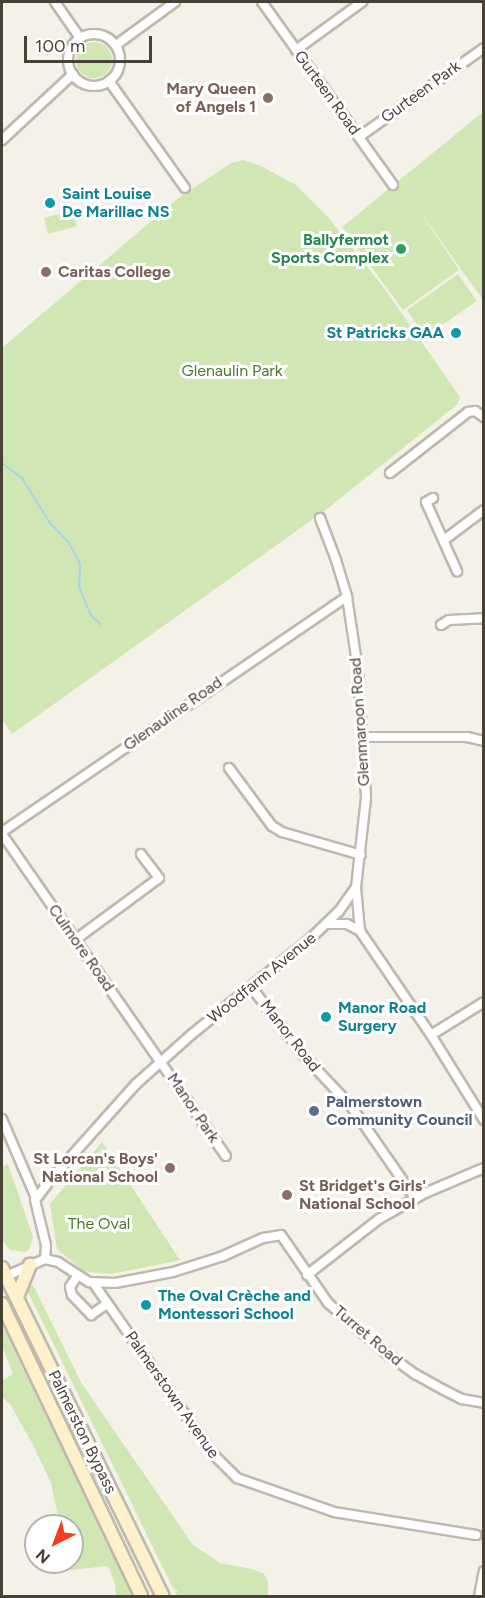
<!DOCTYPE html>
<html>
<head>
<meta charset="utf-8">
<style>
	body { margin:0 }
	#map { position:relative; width:485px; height:1598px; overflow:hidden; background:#f4f1e9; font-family:Figtree,sans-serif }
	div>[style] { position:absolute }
	.green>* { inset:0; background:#d1e7b3 }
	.round { border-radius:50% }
	.stream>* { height:2px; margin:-1px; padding:0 1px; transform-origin:1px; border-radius:1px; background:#a7d3ef }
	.roads { filter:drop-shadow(2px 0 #bfb8ac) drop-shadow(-2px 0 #bfb8ac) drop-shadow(0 2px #bfb8ac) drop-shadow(0 -2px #bfb8ac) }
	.street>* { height:8px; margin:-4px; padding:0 4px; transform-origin:4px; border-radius:4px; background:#fff }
	.street>.ring { margin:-4px; padding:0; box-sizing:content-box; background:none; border:8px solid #fff; border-radius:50% }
	.secondary>* { height:12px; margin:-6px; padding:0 6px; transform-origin:6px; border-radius:6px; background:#fdf0ca }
	.dots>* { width:16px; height:16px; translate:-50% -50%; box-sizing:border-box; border:3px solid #fff; border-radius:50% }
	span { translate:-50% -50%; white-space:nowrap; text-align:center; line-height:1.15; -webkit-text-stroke:6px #fff; paint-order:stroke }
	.education-label { font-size:16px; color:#785e54; font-weight:700 }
	.right { translate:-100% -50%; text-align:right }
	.left { translate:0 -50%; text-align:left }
	.street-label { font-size:16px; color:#484138 }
	.culture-label { font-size:16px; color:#0d838f; font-weight:700 }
	.leisure-label { font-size:16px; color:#27864d; font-weight:700 }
	.park-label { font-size:16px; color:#4a792c }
	.service-label { font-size:16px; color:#4e5e75; font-weight:700 }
	.frame { position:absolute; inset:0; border:3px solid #484138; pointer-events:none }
	.north { position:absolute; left:24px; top:1514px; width:60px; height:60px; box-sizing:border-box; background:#fff; border:2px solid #b6b3af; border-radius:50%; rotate:222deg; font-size:16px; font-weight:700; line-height:24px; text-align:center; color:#484138 }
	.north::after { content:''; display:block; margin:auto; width:21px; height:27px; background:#f43c20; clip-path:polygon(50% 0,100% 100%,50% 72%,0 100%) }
	.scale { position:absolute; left:24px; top:36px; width:128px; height:27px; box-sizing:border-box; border:3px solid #484138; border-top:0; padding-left:8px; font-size:18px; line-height:21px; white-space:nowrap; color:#484138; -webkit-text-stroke:4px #fff; paint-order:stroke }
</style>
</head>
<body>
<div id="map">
	<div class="green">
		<i class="round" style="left:76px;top:42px;width:36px;height:36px"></i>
		<i style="clip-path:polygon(483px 112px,483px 300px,419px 210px,459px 270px,403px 310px,342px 227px)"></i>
		<i style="clip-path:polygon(243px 160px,261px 166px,296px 185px,327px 216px,384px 288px,460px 397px,458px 404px,327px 509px,12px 734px,2px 719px,2px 348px,181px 196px,231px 163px)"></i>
		<i style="clip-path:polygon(73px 210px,77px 226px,48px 234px,44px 218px)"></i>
		<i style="clip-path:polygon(458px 274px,477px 301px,425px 337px,407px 310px)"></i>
		<i style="clip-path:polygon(102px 1142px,180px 1260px,112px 1274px,96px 1273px,84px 1271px,57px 1249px,50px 1204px)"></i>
		<i style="clip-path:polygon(8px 1164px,33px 1237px,29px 1250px,25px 1252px,10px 1250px,2px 1240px,2px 1167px)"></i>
		<i style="clip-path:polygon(33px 1285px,82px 1384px,193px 1545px,220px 1563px,252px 1569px,264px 1574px,268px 1581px,268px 1596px,177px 1596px,175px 1592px,178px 1592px,173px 1588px,26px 1288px)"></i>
		<i style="clip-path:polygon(2px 1325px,126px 1581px,132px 1596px,116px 1596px,115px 1584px,108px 1566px,62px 1571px,62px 1562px,72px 1562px,72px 1526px,60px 1526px,51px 1483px,33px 1445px,10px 1404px,2px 1397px,2px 1381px,13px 1374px,2px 1346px)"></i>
	</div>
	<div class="stream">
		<i style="left:2px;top:463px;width:25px;rotate:37deg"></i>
		<i style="left:22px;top:478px;width:53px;rotate:58.1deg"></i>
		<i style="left:50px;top:523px;width:28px;rotate:46deg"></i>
		<i style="left:69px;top:543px;width:24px;rotate:62deg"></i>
		<i style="left:80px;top:564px;width:23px;rotate:92deg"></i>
		<i style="left:79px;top:587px;width:30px;rotate:67deg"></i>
		<i style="left:91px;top:615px;width:13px;rotate:45deg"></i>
	</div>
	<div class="roads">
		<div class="street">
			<i style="left:55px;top:2px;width:44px;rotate:55.2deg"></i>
			<i style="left:262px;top:2px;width:225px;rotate:54.4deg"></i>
			<i class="ring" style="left:68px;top:34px;width:44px;height:44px"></i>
			<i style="left:116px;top:45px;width:73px;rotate:-36.1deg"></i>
			<i style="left:296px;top:50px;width:82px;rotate:-36deg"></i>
			<i style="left:109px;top:81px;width:131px;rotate:54.6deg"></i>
			<i style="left:359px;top:137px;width:153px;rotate:-35.5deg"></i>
			<i style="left:2px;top:140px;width:97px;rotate:-42.9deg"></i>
			<i style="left:390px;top:473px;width:99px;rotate:-38deg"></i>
			<i style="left:468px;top:412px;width:7px;rotate:-8deg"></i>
			<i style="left:475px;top:411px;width:11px;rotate:34deg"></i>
			<i style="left:433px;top:498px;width:8px;rotate:150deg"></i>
			<i style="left:426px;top:502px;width:76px;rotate:65.8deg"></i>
			<i style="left:320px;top:518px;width:45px;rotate:69.1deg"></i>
			<i style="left:336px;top:560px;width:39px;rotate:73deg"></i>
			<i style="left:347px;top:597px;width:74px;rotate:81.4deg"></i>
			<i style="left:358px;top:670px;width:128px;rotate:86.4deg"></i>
			<i style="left:366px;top:798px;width:90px;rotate:96.4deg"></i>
			<i style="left:356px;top:887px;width:44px;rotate:84.8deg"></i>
			<i style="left:360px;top:931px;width:126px;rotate:55.7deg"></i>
			<i style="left:431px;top:1035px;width:100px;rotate:58.1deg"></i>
			<i style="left:444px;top:540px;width:50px;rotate:-36.9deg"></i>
			<i style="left:441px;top:625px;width:9px;rotate:-32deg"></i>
			<i style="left:449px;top:620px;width:35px;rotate:-3deg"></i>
			<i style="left:364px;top:737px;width:103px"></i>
			<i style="left:467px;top:737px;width:17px;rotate:13deg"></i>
			<i style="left:229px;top:768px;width:72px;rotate:53.4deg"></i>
			<i style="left:272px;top:826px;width:12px;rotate:31deg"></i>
			<i style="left:282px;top:832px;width:82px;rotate:16.2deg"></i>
			<i style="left:2px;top:832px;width:417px;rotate:-34.3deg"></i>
			<i style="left:2px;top:834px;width:392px;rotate:55.2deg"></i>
			<i style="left:356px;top:887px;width:29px;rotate:125deg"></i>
			<i style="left:339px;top:911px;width:39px;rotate:136deg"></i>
			<i style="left:311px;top:938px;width:153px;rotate:141.1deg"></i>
			<i style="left:192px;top:1034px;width:75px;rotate:138.2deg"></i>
			<i style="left:136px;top:1084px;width:127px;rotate:131.8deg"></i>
			<i style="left:51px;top:1179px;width:26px;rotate:127deg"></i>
			<i style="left:35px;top:1200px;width:46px;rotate:76.3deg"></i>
			<i style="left:46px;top:1245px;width:14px;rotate:94deg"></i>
			<i style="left:45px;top:1259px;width:13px;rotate:13deg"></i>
			<i style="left:58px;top:1262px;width:37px;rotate:33deg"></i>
			<i style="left:89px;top:1282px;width:26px;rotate:2deg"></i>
			<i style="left:115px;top:1283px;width:59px;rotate:-10.7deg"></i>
			<i style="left:173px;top:1272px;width:52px;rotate:-17.7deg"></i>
			<i style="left:223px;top:1256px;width:44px;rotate:-24.2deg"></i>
			<i style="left:263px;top:1238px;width:18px;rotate:-9deg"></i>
			<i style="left:281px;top:1235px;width:83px;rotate:55.3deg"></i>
			<i style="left:328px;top:1303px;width:77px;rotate:40.8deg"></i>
			<i style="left:386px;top:1353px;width:36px;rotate:36deg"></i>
			<i style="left:415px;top:1374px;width:33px;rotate:29deg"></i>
			<i style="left:444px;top:1390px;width:20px;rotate:27deg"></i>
			<i style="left:462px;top:1399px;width:22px;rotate:10deg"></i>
			<i style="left:327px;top:924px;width:20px"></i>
			<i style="left:347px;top:924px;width:15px;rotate:28deg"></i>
			<i style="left:75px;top:940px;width:104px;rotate:-36.4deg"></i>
			<i style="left:159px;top:878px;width:30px;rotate:-127deg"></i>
			<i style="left:252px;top:988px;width:84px;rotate:52.7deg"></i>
			<i style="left:303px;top:1055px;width:70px;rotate:46.7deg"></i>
			<i style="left:351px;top:1106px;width:112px;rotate:55.2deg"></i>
			<i style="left:431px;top:1035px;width:62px;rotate:-31.9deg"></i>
			<i style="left:2px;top:1119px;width:86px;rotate:66.7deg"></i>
			<i style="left:78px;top:1275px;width:14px;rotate:124deg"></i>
			<i style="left:70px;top:1287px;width:8px;rotate:76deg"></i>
			<i style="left:72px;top:1295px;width:28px;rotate:46deg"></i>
			<i style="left:91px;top:1315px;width:19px;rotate:-35deg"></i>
			<i style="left:307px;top:1275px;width:91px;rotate:-37.9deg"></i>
			<i style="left:379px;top:1219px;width:53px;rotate:-29.5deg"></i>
			<i style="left:425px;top:1193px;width:64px;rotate:-23deg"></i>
			<i style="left:2px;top:1278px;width:47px;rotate:-23.8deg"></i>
			<i style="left:94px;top:1284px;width:205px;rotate:55.1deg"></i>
			<i style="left:211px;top:1452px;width:37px;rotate:45deg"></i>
			<i style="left:237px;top:1478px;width:103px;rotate:19.3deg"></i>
			<i style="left:334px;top:1512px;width:144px;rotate:9.2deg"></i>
			<i style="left:479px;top:1596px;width:25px;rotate:-79deg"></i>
		</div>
		<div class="secondary">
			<i style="left:2px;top:1268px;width:365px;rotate:63.9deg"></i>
			<i style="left:17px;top:1297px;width:35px;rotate:-68deg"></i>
			<i style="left:2px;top:1304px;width:323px;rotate:64.5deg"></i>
		</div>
	</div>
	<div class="dots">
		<i style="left:268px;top:98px;background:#8d6e63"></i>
		<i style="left:50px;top:203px;background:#0f9aa8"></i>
		<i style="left:401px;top:249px;background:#2e9e5b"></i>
		<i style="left:46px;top:272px;background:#8d6e63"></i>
		<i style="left:456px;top:333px;background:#0f9aa8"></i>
		<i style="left:326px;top:1017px;background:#0f9aa8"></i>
		<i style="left:314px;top:1111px;background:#5c6f8a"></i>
		<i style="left:170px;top:1168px;background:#8d6e63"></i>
		<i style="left:287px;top:1195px;background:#8d6e63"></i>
		<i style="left:146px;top:1305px;background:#0f9aa8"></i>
	</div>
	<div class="education-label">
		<span class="right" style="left:256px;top:98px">Mary Queen<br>of Angels 1</span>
		<span class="left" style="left:58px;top:272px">Caritas College</span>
		<span class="right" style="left:158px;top:1168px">St Lorcan's Boys'<br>National School</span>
		<span class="left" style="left:299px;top:1195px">St Bridget's Girls'<br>National School</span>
	</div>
	<div class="street-label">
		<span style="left:421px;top:92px;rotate:-36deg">Gurteen Park</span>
		<span style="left:327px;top:93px;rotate:54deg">Gurteen Road</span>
		<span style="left:173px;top:714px;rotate:-35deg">Glenauline Road</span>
		<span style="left:360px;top:722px;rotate:-94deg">Glenmaroon Road</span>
		<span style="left:81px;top:948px;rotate:55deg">Culmore Road</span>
		<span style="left:262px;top:978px;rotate:-39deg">Woodfarm Avenue</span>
		<span style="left:290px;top:1036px;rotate:52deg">Manor Road</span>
		<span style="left:193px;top:1108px;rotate:56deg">Manor Park</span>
		<span style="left:368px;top:1336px;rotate:40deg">Turret Road</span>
		<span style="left:172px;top:1395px;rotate:55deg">Palmerstown Avenue</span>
		<span style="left:82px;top:1432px;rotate:64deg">Palmerston Bypass</span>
	</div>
	<div class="culture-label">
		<span class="left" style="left:62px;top:203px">Saint Louise<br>De Marillac NS</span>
		<span class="right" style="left:444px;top:333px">St Patricks GAA</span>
		<span class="left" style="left:338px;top:1017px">Manor Road<br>Surgery</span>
		<span class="left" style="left:158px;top:1305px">The Oval Crèche and<br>Montessori School</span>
	</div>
	<div class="leisure-label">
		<span class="right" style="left:389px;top:249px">Ballyfermot<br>Sports Complex</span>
	</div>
	<div class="park-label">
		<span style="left:232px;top:371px">Glenaulin Park</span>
		<span style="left:99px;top:1224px">The Oval</span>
	</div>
	<div class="service-label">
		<span class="left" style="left:326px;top:1111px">Palmerstown<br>Community Council</span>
	</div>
	<div class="frame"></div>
	<div class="north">N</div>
	<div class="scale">100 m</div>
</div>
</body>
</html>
